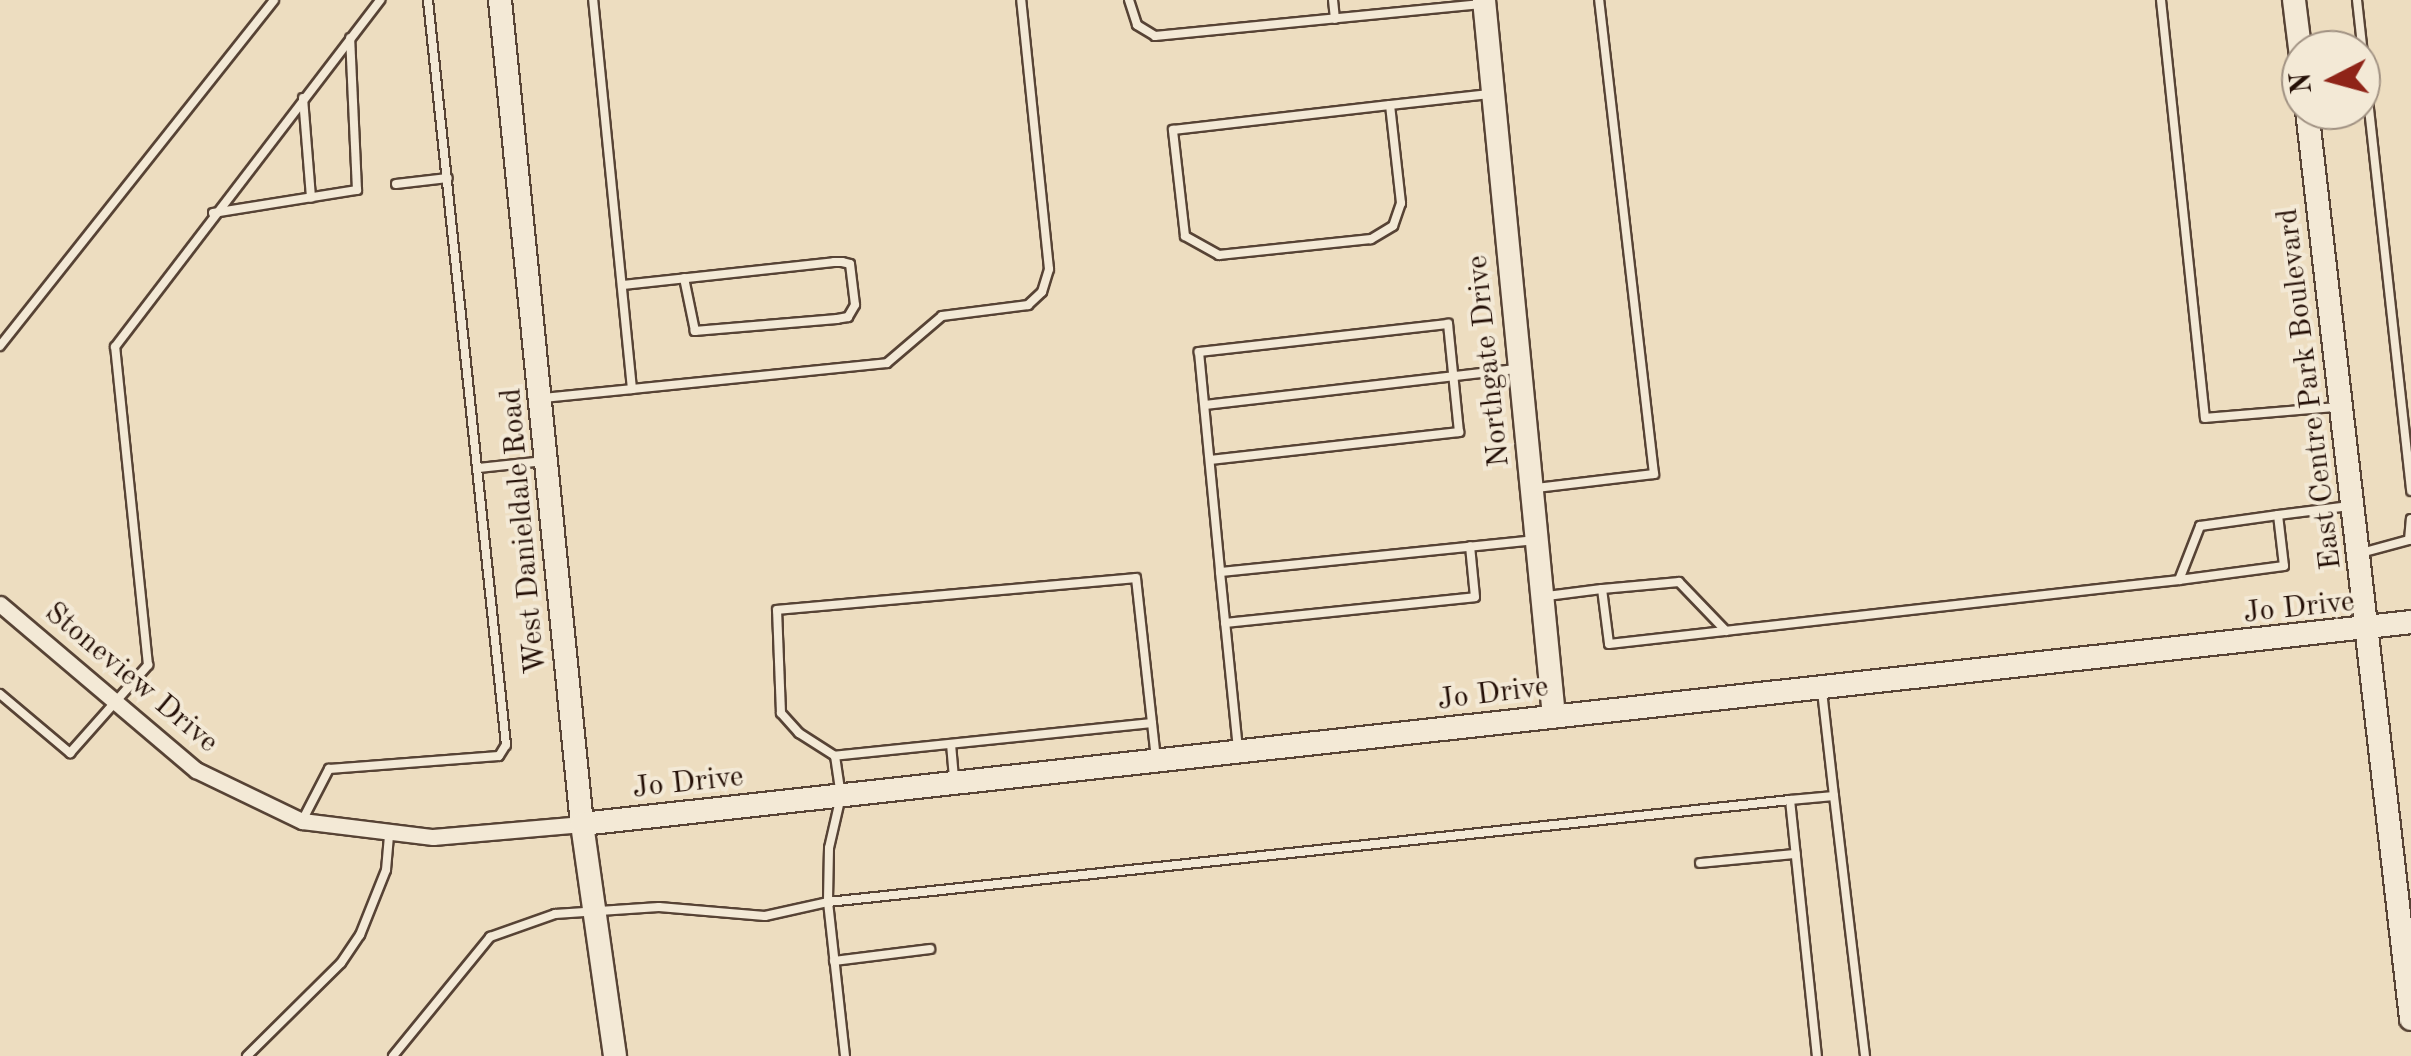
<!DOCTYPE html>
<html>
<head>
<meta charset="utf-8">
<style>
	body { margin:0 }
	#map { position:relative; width:2411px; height:1056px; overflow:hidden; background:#edddc0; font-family:"Old Standard TT",serif }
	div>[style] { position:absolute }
	.roads { filter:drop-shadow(2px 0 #574335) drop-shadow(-2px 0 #574335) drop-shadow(0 2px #574335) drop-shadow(0 -2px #574335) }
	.lane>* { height:8px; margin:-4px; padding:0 4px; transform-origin:4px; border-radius:4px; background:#f3e9d6 }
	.street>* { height:15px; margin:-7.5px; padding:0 7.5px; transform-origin:7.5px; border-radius:7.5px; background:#f3e9d6 }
	.secondary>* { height:22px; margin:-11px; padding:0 11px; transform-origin:11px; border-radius:11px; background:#f3e9d6 }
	span { translate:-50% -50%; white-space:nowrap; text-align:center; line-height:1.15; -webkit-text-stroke:8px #f3e9d6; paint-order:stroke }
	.street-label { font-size:30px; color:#251007 }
	.north { position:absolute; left:2281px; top:30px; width:100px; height:100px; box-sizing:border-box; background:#f3e9d6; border:2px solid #a19283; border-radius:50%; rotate:264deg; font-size:28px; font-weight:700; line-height:40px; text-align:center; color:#251007 }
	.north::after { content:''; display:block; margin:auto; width:35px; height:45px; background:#8f2418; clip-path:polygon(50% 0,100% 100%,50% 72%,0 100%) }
</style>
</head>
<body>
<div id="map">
	<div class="roads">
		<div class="lane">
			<i style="left:1129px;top:0;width:26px;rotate:72deg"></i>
			<i style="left:1137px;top:25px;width:21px;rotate:31deg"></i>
			<i style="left:1155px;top:36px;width:328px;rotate:-5.6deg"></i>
			<i style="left:1333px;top:0;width:19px;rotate:84deg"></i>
			<i style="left:2161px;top:0;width:420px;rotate:84deg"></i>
			<i style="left:2205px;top:418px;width:132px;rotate:-4.8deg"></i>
			<i style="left:2357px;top:0;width:494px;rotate:83.7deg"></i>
			<i style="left:303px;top:98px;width:100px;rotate:85.4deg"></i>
			<i style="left:1390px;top:105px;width:99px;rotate:83.6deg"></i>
			<i style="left:1401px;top:203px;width:24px;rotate:109deg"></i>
			<i style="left:1393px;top:226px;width:26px;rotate:149deg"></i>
			<i style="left:1371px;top:239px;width:153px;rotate:174deg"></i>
			<i style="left:1219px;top:255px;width:39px;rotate:-151deg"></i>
			<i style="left:1185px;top:236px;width:107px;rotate:-96.5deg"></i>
			<i style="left:1173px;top:130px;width:218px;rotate:-6.6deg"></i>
			<i style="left:1390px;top:105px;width:100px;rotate:-6.3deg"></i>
			<i style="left:396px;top:184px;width:52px;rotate:-6.6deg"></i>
			<i style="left:213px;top:213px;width:146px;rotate:-9.1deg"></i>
			<i style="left:357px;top:190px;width:152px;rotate:-92.6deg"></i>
			<i style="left:623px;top:285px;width:212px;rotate:-6.2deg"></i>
			<i style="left:834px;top:262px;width:8px"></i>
			<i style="left:842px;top:262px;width:8px;rotate:14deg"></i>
			<i style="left:850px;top:264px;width:41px;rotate:83deg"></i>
			<i style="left:855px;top:305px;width:14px;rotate:120deg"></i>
			<i style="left:848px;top:317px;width:11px;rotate:170deg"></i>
			<i style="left:837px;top:319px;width:143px;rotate:175.2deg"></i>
			<i style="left:695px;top:331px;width:54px;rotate:-101.7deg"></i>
			<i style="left:0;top:346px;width:441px;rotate:-51.6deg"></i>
			<i style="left:632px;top:389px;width:256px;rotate:-5.8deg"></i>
			<i style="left:887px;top:363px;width:72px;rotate:-40.5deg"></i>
			<i style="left:942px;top:316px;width:87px;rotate:-7.3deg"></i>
			<i style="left:1028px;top:305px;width:19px;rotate:-43deg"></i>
			<i style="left:1042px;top:292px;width:24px;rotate:-73deg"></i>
			<i style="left:1049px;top:269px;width:270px;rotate:-95.9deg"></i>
			<i style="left:542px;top:398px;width:90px;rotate:-5.7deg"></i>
			<i style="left:632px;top:389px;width:391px;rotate:-95.7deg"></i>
			<i style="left:1205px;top:405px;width:315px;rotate:-6.6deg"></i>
			<i style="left:1210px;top:460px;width:251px;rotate:-6.4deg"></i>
			<i style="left:1459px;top:432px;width:109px;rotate:-95.8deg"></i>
			<i style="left:1448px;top:324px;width:251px;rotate:173.6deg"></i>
			<i style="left:1199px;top:352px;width:221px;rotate:84.5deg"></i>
			<i style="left:1220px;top:572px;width:178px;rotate:84.2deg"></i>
			<i style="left:478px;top:468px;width:65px;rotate:-6.1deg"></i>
			<i style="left:1536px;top:488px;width:119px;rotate:-6.8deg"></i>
			<i style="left:1654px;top:474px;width:477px;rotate:-96.6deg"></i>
			<i style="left:2278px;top:515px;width:51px;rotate:83.3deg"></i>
			<i style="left:2284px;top:566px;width:106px;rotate:172.4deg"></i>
			<i style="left:2179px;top:580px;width:58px;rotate:-68.7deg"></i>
			<i style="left:2200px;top:526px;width:79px;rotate:-8deg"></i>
			<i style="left:2278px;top:515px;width:72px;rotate:-7.2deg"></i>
			<i style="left:2361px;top:553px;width:50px;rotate:-15.2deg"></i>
			<i style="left:2409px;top:540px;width:21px;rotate:-85deg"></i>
			<i style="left:1220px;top:572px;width:316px;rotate:-5.8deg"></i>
			<i style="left:1547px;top:596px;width:55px;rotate:-7.3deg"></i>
			<i style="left:1225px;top:623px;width:251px;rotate:-5.9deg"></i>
			<i style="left:1475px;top:597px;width:51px;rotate:-95.6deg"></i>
			<i style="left:1726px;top:631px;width:68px;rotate:-133.8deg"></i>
			<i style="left:1679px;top:582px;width:77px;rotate:174.8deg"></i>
			<i style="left:1602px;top:589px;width:55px;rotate:82.7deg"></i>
			<i style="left:1609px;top:644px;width:574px;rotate:-6.41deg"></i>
			<i style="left:1822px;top:691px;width:106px;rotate:83.5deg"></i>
			<i style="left:0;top:694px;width:92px;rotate:40.1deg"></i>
			<i style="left:70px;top:753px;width:118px;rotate:-48.4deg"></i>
			<i style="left:148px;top:665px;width:320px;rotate:-95.9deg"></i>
			<i style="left:115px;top:347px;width:437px;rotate:-52.6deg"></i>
			<i style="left:1152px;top:723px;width:319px;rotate:174.1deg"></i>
			<i style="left:835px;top:756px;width:43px;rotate:-147.4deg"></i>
			<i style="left:799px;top:733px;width:27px;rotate:-132deg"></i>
			<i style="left:781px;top:713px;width:103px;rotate:-92.2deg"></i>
			<i style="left:777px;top:610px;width:360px;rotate:-5.1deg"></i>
			<i style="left:1136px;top:578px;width:181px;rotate:83.7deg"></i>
			<i style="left:951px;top:744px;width:36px;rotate:85deg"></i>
			<i style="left:835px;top:756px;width:40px;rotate:81.5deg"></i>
			<i style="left:841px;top:796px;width:53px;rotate:103deg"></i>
			<i style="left:829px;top:848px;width:54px;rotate:91.1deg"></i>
			<i style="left:828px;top:902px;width:155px;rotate:83.7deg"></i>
			<i style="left:1790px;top:800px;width:44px;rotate:-5.2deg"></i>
			<i style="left:1834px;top:796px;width:262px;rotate:83.2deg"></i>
			<i style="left:302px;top:821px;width:59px;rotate:-62.6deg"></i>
			<i style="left:329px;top:769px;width:170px;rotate:-4.4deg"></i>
			<i style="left:499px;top:756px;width:13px;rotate:-58deg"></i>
			<i style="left:506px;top:745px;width:749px;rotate:-95.98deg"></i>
			<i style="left:1700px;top:863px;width:96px;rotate:-5.4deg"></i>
			<i style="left:834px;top:961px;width:97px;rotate:-7.1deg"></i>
			<i style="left:247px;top:1056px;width:132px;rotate:-44.7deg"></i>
			<i style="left:341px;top:963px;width:34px;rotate:-56deg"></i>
			<i style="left:360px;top:935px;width:70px;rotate:-68.2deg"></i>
			<i style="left:386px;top:870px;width:34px;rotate:-85deg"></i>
			<i style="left:393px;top:1056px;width:154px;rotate:-50.8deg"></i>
			<i style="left:490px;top:937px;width:69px;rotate:-19.5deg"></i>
			<i style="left:555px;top:914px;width:104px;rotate:-3.9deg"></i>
			<i style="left:659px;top:907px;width:106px;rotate:4.9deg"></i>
			<i style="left:765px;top:916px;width:65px;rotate:-12.5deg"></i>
			<i style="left:828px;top:902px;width:967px;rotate:-6.05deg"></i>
			<i style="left:1790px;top:800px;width:257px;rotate:84deg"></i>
		</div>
		<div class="street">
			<i style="left:0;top:604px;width:257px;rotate:40.3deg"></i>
			<i style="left:196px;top:770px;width:118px;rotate:25.7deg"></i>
			<i style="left:302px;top:821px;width:132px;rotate:7deg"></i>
			<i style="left:433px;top:837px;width:150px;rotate:-5deg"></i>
		</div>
		<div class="secondary">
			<i style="left:500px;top:0;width:828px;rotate:84.32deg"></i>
			<i style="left:582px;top:824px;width:234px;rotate:81.9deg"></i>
			<i style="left:1484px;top:0;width:720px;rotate:84.42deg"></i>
			<i style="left:2294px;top:0;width:56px;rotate:82.9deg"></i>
			<i style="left:2307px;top:110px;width:915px;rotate:83.47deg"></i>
			<i style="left:582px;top:824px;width:1840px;rotate:-6.3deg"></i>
		</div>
	</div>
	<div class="street-label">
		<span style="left:1489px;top:361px;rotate:-96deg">Northgate Drive</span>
		<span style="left:2310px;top:389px;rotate:-97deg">East Centre Park Boulevard</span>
		<span style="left:524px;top:531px;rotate:-95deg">West Danieldale Road</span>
		<span style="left:2299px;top:608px;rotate:-6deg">Jo Drive</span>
		<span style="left:131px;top:678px;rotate:40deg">Stoneview Drive</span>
		<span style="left:1493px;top:694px;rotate:-7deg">Jo Drive</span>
		<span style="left:688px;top:783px;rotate:-6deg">Jo Drive</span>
	</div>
	<div class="north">N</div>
</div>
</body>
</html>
